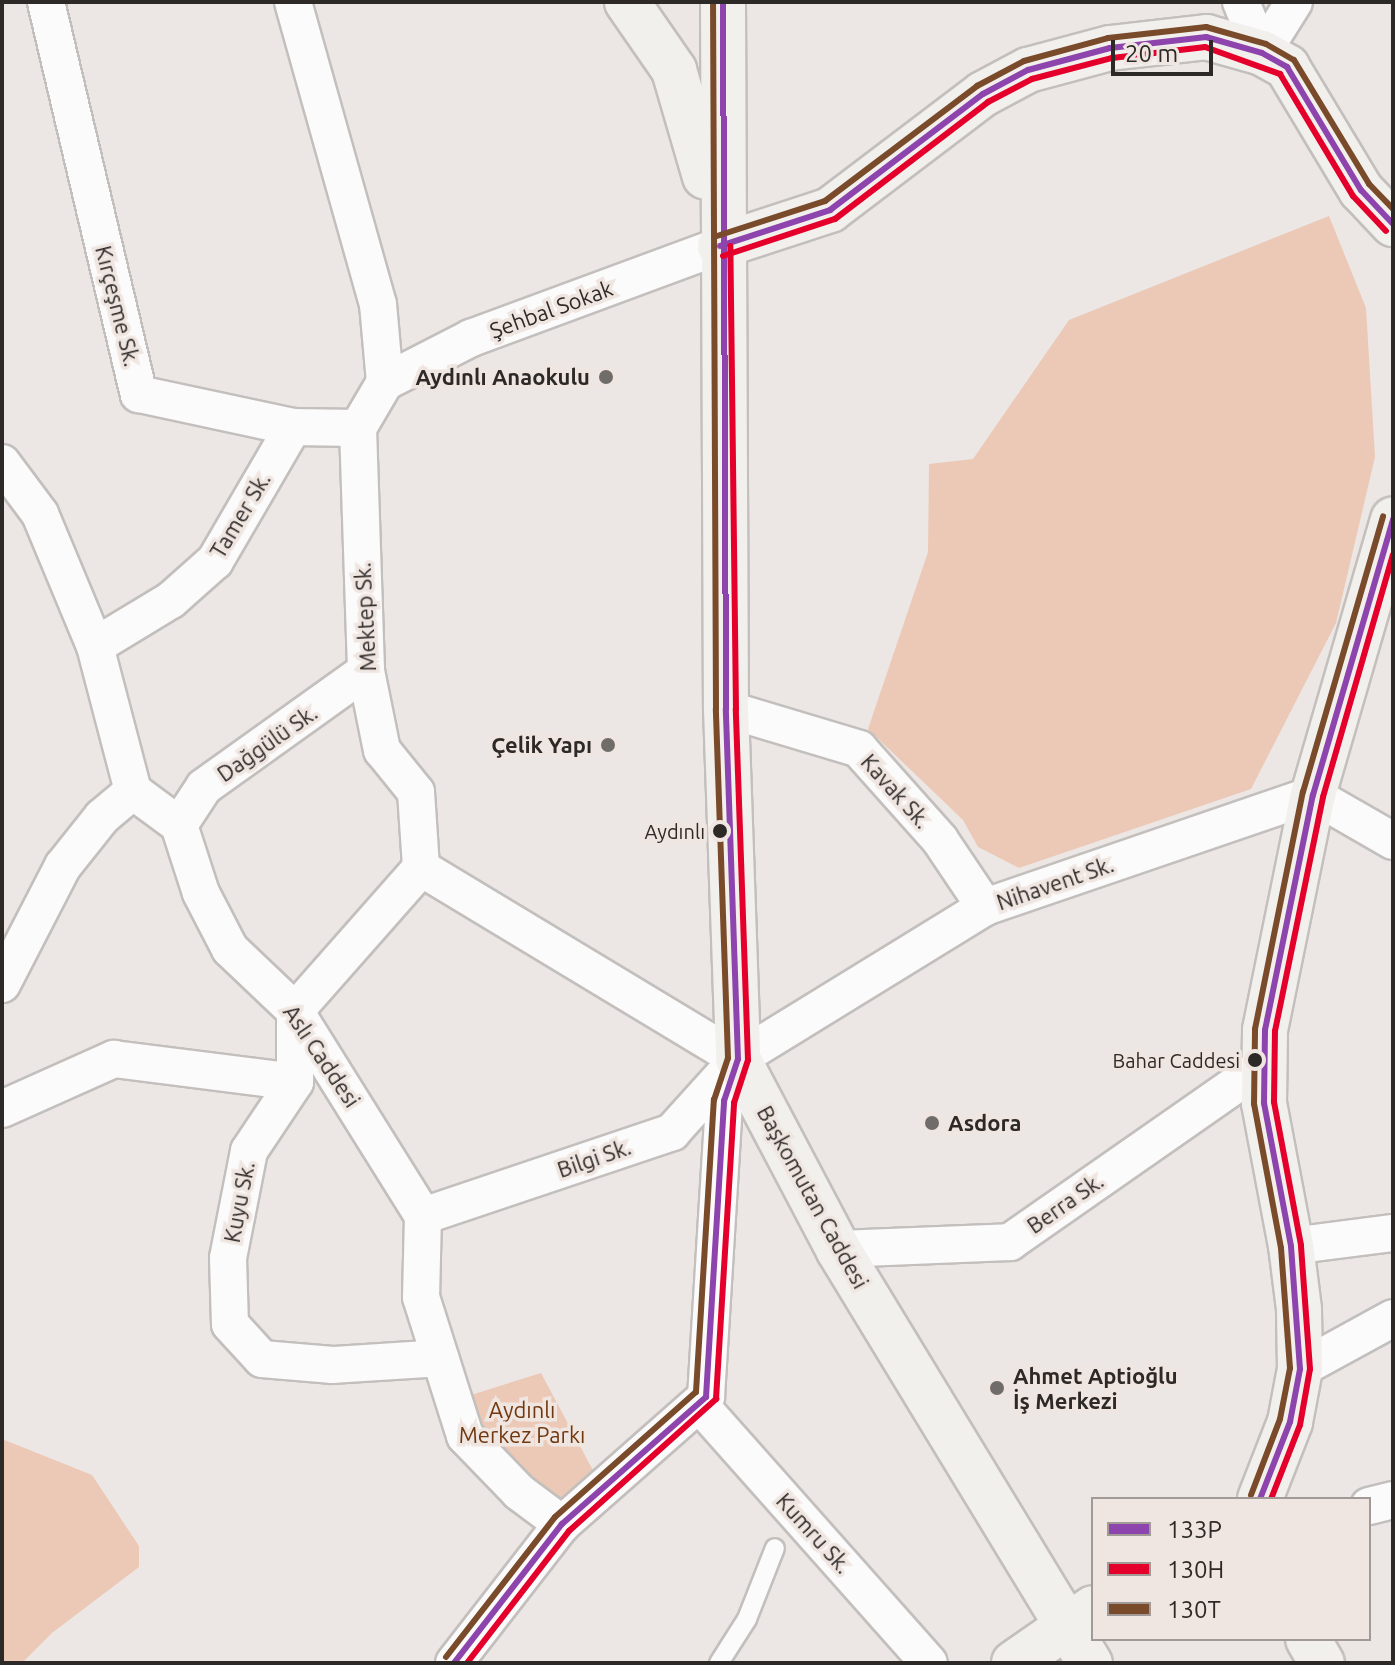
<!DOCTYPE html>
<html>
<head>
<meta charset="utf-8">
<style>
	body { margin:0 }
	#map { position:relative; width:1395px; height:1665px; overflow:hidden; background:#ece7e4; font-family:Ubuntu,sans-serif }
	div>[style] { position:absolute }
	.green>* { inset:0; background:#ecc9b6 }
	.roads { filter:drop-shadow(2px 0 #c3bfbd) drop-shadow(-2px 0 #c3bfbd) drop-shadow(0 2px #c3bfbd) drop-shadow(0 -2px #c3bfbd) }
	.lane>* { height:18px; margin:-9px; padding:0 9px; transform-origin:9px; border-radius:9px; background:#fcfbfb }
	.street>* { height:36px; margin:-18px; padding:0 18px; transform-origin:18px; border-radius:18px; background:#fcfbfb }
	.secondary>* { height:44px; margin:-22px; padding:0 22px; transform-origin:22px; border-radius:22px; background:#f2f0ed }
	.bus-1>* { height:6px; margin:-3px; padding:0 3px; transform-origin:3px; border-radius:3px; background:#8e44ad }
	.bus-2>* { height:6px; margin:-3px; padding:0 3px; transform-origin:3px; border-radius:3px; background:#e4002b }
	.bus-3>* { height:6px; margin:-3px; padding:0 3px; transform-origin:3px; border-radius:3px; background:#7a4b2a }
	.dots>* { width:22px; height:22px; translate:-50% -50%; box-sizing:border-box; border:4px solid #f0e6e1; border-radius:50% }
	span { translate:-50% -50%; white-space:nowrap; text-align:center; line-height:1.15; -webkit-text-stroke:7px #f0e6e1; paint-order:stroke }
	.bus-label { font-size:20px; color:#2d2927 }
	.right { translate:-100% -50%; text-align:right }
	.street-label { font-size:22px; color:#2d2927 }
	.poi-label { font-size:22px; color:#2d2927; font-weight:700 }
	.left { translate:0 -50%; text-align:left }
	.park-label { font-size:22px; color:#713810 }
	.frame { position:absolute; inset:0; border:4px solid #2d2927; pointer-events:none }
	.legend { position:absolute; left:1091px; top:1497px; width:280px; height:144px; box-sizing:border-box; background:#f0e6e1; border:2px solid #a29a97; margin:0; padding:10px 14px; list-style:none; font-size:24px; color:#2d2927 }
	.legend li { display:flex; align-items:center; gap:16px; height:40px }
	.legend b { width:40px; border:2px solid #a29a97 }
	.scale { position:absolute; left:1111px; top:40px; width:102px; height:36px; box-sizing:border-box; border:4px solid #2d2927; border-top:0; padding-left:10px; font-size:24px; line-height:28px; white-space:nowrap; color:#2d2927; -webkit-text-stroke:6px #f0e6e1; paint-order:stroke }
</style>
</head>
<body>
<div id="map">
	<div class="green">
		<i style="clip-path:polygon(1329px 216px,1366px 308px,1375px 457px,1336px 623px,1251px 789px,1019px 868px,978px 847px,963px 820px,868px 729px,928px 552px,929px 464px,973px 459px,1069px 320px)"></i>
		<i style="clip-path:polygon(541px 1373px,596px 1476px,560px 1506px,488px 1444px,471px 1395px)"></i>
		<i style="clip-path:polygon(2px 1439px,92px 1475px,139px 1546px,139px 1567px,52px 1633px,22px 1663px,2px 1663px)"></i>
	</div>
	<div class="roads">
		<div class="lane">
			<i style="left:719px;top:1663px;width:52px;rotate:-57.5deg"></i>
			<i style="left:747px;top:1619px;width:76px;rotate:-68.5deg"></i>
		</div>
		<div class="street">
			<i style="left:46px;top:2px;width:403px;rotate:76.7deg"></i>
			<i style="left:139px;top:394px;width:157px;rotate:12.1deg"></i>
			<i style="left:293px;top:427px;width:65px;rotate:0.9deg"></i>
			<i style="left:293px;top:2px;width:314px;rotate:74.3deg"></i>
			<i style="left:378px;top:304px;width:78px;rotate:84.9deg"></i>
			<i style="left:385px;top:382px;width:53px;rotate:120.4deg"></i>
			<i style="left:358px;top:428px;width:243px;rotate:88.1deg"></i>
			<i style="left:366px;top:671px;width:81px;rotate:78.6deg"></i>
			<i style="left:382px;top:750px;width:54px;rotate:51deg"></i>
			<i style="left:416px;top:792px;width:76px;rotate:86.2deg"></i>
			<i style="left:421px;top:868px;width:370px;rotate:31.1deg"></i>
			<i style="left:1241px;top:2px;width:55px;rotate:67.6deg"></i>
			<i style="left:1262px;top:53px;width:60px;rotate:-57.9deg"></i>
			<i style="left:385px;top:382px;width:97px;rotate:-27.1deg"></i>
			<i style="left:471px;top:338px;width:265px;rotate:-20.3deg"></i>
			<i style="left:2px;top:463px;width:64px;rotate:53.3deg"></i>
			<i style="left:40px;top:514px;width:143px;rotate:67.4deg"></i>
			<i style="left:95px;top:646px;width:150px;rotate:75.3deg"></i>
			<i style="left:133px;top:791px;width:57px;rotate:36.5deg"></i>
			<i style="left:179px;top:825px;width:71px;rotate:72.1deg"></i>
			<i style="left:201px;top:893px;width:63px;rotate:62.6deg"></i>
			<i style="left:230px;top:949px;width:90px;rotate:43.6deg"></i>
			<i style="left:295px;top:1011px;width:242px;rotate:58deg"></i>
			<i style="left:423px;top:1216px;width:81px;rotate:91.4deg"></i>
			<i style="left:421px;top:1297px;width:146px;rotate:72.4deg"></i>
			<i style="left:465px;top:1436px;width:78px;rotate:46deg"></i>
			<i style="left:519px;top:1492px;width:54px;rotate:36.7deg"></i>
			<i style="left:95px;top:646px;width:89px;rotate:-31.2deg"></i>
			<i style="left:171px;top:600px;width:59px;rotate:-41.6deg"></i>
			<i style="left:215px;top:561px;width:155px;rotate:-59.8deg"></i>
			<i style="left:726px;top:709px;width:139px;rotate:16.7deg"></i>
			<i style="left:859px;top:749px;width:122px;rotate:48.3deg"></i>
			<i style="left:940px;top:840px;width:81px;rotate:56.1deg"></i>
			<i style="left:179px;top:825px;width:45px;rotate:-56.7deg"></i>
			<i style="left:204px;top:787px;width:199px;rotate:-35.6deg"></i>
			<i style="left:421px;top:868px;width:191px;rotate:131.4deg"></i>
			<i style="left:295px;top:1011px;width:71px;rotate:90deg"></i>
			<i style="left:295px;top:1082px;width:83px;rotate:123.7deg"></i>
			<i style="left:249px;top:1151px;width:109px;rotate:101.1deg"></i>
			<i style="left:228px;top:1258px;width:66px;rotate:88.3deg"></i>
			<i style="left:230px;top:1324px;width:47px;rotate:47.6deg"></i>
			<i style="left:262px;top:1359px;width:71px;rotate:4.8deg"></i>
			<i style="left:333px;top:1365px;width:107px;rotate:-3.7deg"></i>
			<i style="left:2px;top:984px;width:133px;rotate:-62.7deg"></i>
			<i style="left:63px;top:866px;width:63px;rotate:-51.5deg"></i>
			<i style="left:102px;top:817px;width:40px;rotate:-40deg"></i>
			<i style="left:2px;top:1109px;width:123px;rotate:-24.1deg"></i>
			<i style="left:114px;top:1059px;width:182px;rotate:7.2deg"></i>
			<i style="left:423px;top:1216px;width:263px;rotate:-18.6deg"></i>
			<i style="left:672px;top:1132px;width:98px;rotate:-47.9deg"></i>
			<i style="left:738px;top:1059px;width:290px;rotate:-31.6deg"></i>
			<i style="left:985px;top:907px;width:347px;rotate:-18.9deg"></i>
			<i style="left:1313px;top:795px;width:92px;rotate:29.9deg"></i>
			<i style="left:1291px;top:1246px;width:103px;rotate:-7.3deg"></i>
			<i style="left:838px;top:1249px;width:172px;rotate:-2.3deg"></i>
			<i style="left:1010px;top:1242px;width:307px;rotate:-34.9deg"></i>
			<i style="left:1300px;top:1369px;width:106px;rotate:-28.7deg"></i>
			<i style="left:699px;top:1404px;width:346px;rotate:48.4deg"></i>
			<i style="left:1369px;top:1506px;width:25px;rotate:-14deg"></i>
			<i style="left:454px;top:1663px;width:176px;rotate:-52.2deg"></i>
			<i style="left:562px;top:1524px;width:192px;rotate:-41.4deg"></i>
			<i style="left:706px;top:1397px;width:297px;rotate:-86.5deg"></i>
			<i style="left:724px;top:1101px;width:39px;rotate:-72deg"></i>
		</div>
		<div class="secondary">
			<i style="left:627px;top:2px;width:83px;rotate:55.3deg"></i>
			<i style="left:674px;top:70px;width:111px;rotate:73.8deg"></i>
			<i style="left:723px;top:2px;width:707px;rotate:89.76deg"></i>
			<i style="left:726px;top:709px;width:350px;rotate:88deg"></i>
			<i style="left:738px;top:1059px;width:215px;rotate:62.2deg"></i>
			<i style="left:838px;top:1249px;width:485px;rotate:58.7deg"></i>
			<i style="left:720px;top:246px;width:116px;rotate:-18.1deg"></i>
			<i style="left:830px;top:210px;width:192px;rotate:-37.2deg"></i>
			<i style="left:983px;top:94px;width:51px;rotate:-28.1deg"></i>
			<i style="left:1028px;top:70px;width:85px;rotate:-15deg"></i>
			<i style="left:1110px;top:48px;width:97px;rotate:-6.5deg"></i>
			<i style="left:1206px;top:37px;width:58px;rotate:15.9deg"></i>
			<i style="left:1262px;top:53px;width:29px;rotate:29deg"></i>
			<i style="left:1287px;top:67px;width:144px;rotate:59deg"></i>
			<i style="left:1361px;top:190px;width:47px;rotate:46.7deg"></i>
			<i style="left:1260px;top:1499px;width:83px;rotate:-68.7deg"></i>
			<i style="left:1290px;top:1422px;width:54px;rotate:-79.3deg"></i>
			<i style="left:1300px;top:1369px;width:60px;rotate:-91deg"></i>
			<i style="left:1299px;top:1309px;width:64px;rotate:-97.2deg"></i>
			<i style="left:1291px;top:1246px;width:146px;rotate:-100.7deg"></i>
			<i style="left:1264px;top:1103px;width:73px;rotate:-89.2deg"></i>
			<i style="left:1265px;top:1030px;width:240px;rotate:-78.5deg"></i>
			<i style="left:1313px;top:795px;width:287px;rotate:-73.8deg"></i>
			<i style="left:1308px;top:1639px;width:28px;rotate:60deg"></i>
			<i style="left:1014px;top:1663px;width:96px;rotate:-34.8deg"></i>
		</div>
	</div>
	<div class="bus-1">
		<i style="left:720px;top:246px;width:116px;rotate:-18.1deg"></i>
		<i style="left:830px;top:210px;width:192px;rotate:-37.2deg"></i>
		<i style="left:983px;top:94px;width:51px;rotate:-28.1deg"></i>
		<i style="left:1028px;top:70px;width:85px;rotate:-15deg"></i>
		<i style="left:1110px;top:48px;width:97px;rotate:-6.5deg"></i>
		<i style="left:1206px;top:37px;width:58px;rotate:15.9deg"></i>
		<i style="left:1262px;top:53px;width:29px;rotate:29deg"></i>
		<i style="left:1287px;top:67px;width:144px;rotate:59deg"></i>
		<i style="left:1361px;top:190px;width:47px;rotate:46.7deg"></i>
		<i style="left:1260px;top:1499px;width:83px;rotate:-68.7deg"></i>
		<i style="left:1290px;top:1422px;width:54px;rotate:-79.3deg"></i>
		<i style="left:1300px;top:1369px;width:123px;rotate:-94.2deg"></i>
		<i style="left:1291px;top:1246px;width:146px;rotate:-100.7deg"></i>
		<i style="left:1264px;top:1103px;width:73px;rotate:-89.2deg"></i>
		<i style="left:1265px;top:1030px;width:240px;rotate:-78.5deg"></i>
		<i style="left:1313px;top:795px;width:287px;rotate:-73.8deg"></i>
		<i style="left:454px;top:1663px;width:176px;rotate:-52.2deg"></i>
		<i style="left:562px;top:1524px;width:192px;rotate:-41.4deg"></i>
		<i style="left:706px;top:1397px;width:297px;rotate:-86.5deg"></i>
		<i style="left:724px;top:1101px;width:44px;rotate:-71.6deg"></i>
		<i style="left:738px;top:1059px;width:350px;rotate:-92deg"></i>
		<i style="left:726px;top:709px;width:707px;rotate:-90.24deg"></i>
	</div>
	<div class="bus-2">
		<i style="left:723px;top:256px;width:118px;rotate:-18.3deg"></i>
		<i style="left:835px;top:219px;width:193px;rotate:-37.4deg"></i>
		<i style="left:988px;top:102px;width:50px;rotate:-27.6deg"></i>
		<i style="left:1032px;top:79px;width:83px;rotate:-14.7deg"></i>
		<i style="left:1112px;top:58px;width:94px;rotate:-6.7deg"></i>
		<i style="left:1205px;top:47px;width:80px;rotate:19.8deg"></i>
		<i style="left:1280px;top:74px;width:142px;rotate:59.1deg"></i>
		<i style="left:1353px;top:196px;width:48px;rotate:46.7deg"></i>
		<i style="left:1271px;top:1499px;width:79px;rotate:-68.6deg"></i>
		<i style="left:1300px;top:1425px;width:57px;rotate:-79.9deg"></i>
		<i style="left:1310px;top:1369px;width:124px;rotate:-94.2deg"></i>
		<i style="left:1301px;top:1245px;width:146px;rotate:-100.7deg"></i>
		<i style="left:1274px;top:1102px;width:71px;rotate:-89.2deg"></i>
		<i style="left:1275px;top:1031px;width:239px;rotate:-78.4deg"></i>
		<i style="left:1323px;top:797px;width:252px;rotate:-73.9deg"></i>
		<i style="left:467px;top:1663px;width:167px;rotate:-52.3deg"></i>
		<i style="left:569px;top:1531px;width:198px;rotate:-41.9deg"></i>
		<i style="left:716px;top:1399px;width:297px;rotate:-86.5deg"></i>
		<i style="left:734px;top:1103px;width:45px;rotate:-72deg"></i>
		<i style="left:748px;top:1060px;width:351px;rotate:-92deg"></i>
		<i style="left:736px;top:709px;width:463px;rotate:-90.7deg"></i>
	</div>
	<div class="bus-3">
		<i style="left:717px;top:236px;width:114px;rotate:-18deg"></i>
		<i style="left:825px;top:201px;width:191px;rotate:-37.1deg"></i>
		<i style="left:977px;top:86px;width:53px;rotate:-28deg"></i>
		<i style="left:1024px;top:61px;width:87px;rotate:-15.3deg"></i>
		<i style="left:1108px;top:38px;width:99px;rotate:-6.4deg"></i>
		<i style="left:1206px;top:27px;width:62px;rotate:15.8deg"></i>
		<i style="left:1266px;top:44px;width:32px;rotate:30deg"></i>
		<i style="left:1294px;top:60px;width:145px;rotate:58.8deg"></i>
		<i style="left:1369px;top:184px;width:35px;rotate:46deg"></i>
		<i style="left:1251px;top:1495px;width:81px;rotate:-69.1deg"></i>
		<i style="left:1280px;top:1419px;width:52px;rotate:-78.9deg"></i>
		<i style="left:1290px;top:1368px;width:120px;rotate:-94.3deg"></i>
		<i style="left:1281px;top:1248px;width:147px;rotate:-100.6deg"></i>
		<i style="left:1254px;top:1104px;width:75px;rotate:-89.2deg"></i>
		<i style="left:1255px;top:1029px;width:242px;rotate:-78.6deg"></i>
		<i style="left:1303px;top:792px;width:287px;rotate:-73.8deg"></i>
		<i style="left:446px;top:1657px;width:177px;rotate:-52.1deg"></i>
		<i style="left:555px;top:1517px;width:188px;rotate:-41.6deg"></i>
		<i style="left:696px;top:1392px;width:293px;rotate:-86.5deg"></i>
		<i style="left:714px;top:1100px;width:44px;rotate:-71.6deg"></i>
		<i style="left:728px;top:1058px;width:349px;rotate:-92deg"></i>
		<i style="left:716px;top:709px;width:707px;rotate:-90.24deg"></i>
	</div>
	<div class="dots">
		<i style="left:606px;top:377px;background:#706c69"></i>
		<i style="left:608px;top:745px;background:#706c69"></i>
		<i style="left:720px;top:831px;background:#2d2927"></i>
		<i style="left:1255px;top:1060px;background:#2d2927"></i>
		<i style="left:932px;top:1123px;background:#706c69"></i>
		<i style="left:997px;top:1388px;background:#706c69"></i>
	</div>
	<div class="bus-label">
		<span class="right" style="left:705px;top:831px">Aydınlı</span>
		<span class="right" style="left:1240px;top:1060px">Bahar Caddesi</span>
	</div>
	<div class="street-label">
		<span style="left:118px;top:306px;rotate:76deg">Kırçeşme Sk.</span>
		<span style="left:551px;top:309px;rotate:-20deg">Şehbal Sokak</span>
		<span style="left:240px;top:515px;rotate:-59deg">Tamer Sk.</span>
		<span style="left:365px;top:617px;rotate:-93deg">Mektep Sk.</span>
		<span style="left:267px;top:743px;rotate:-35deg">Dağgülü Sk.</span>
		<span style="left:896px;top:791px;rotate:48deg">Kavak Sk.</span>
		<span style="left:1055px;top:883px;rotate:-19deg">Nihavent Sk.</span>
		<span style="left:322px;top:1056px;rotate:56deg">Aslı Caddesi</span>
		<span style="left:594px;top:1158px;rotate:-19deg">Bilgi Sk.</span>
		<span style="left:813px;top:1197px;rotate:61deg">Başkomutan Caddesi</span>
		<span style="left:239px;top:1202px;rotate:-79deg">Kuyu Sk.</span>
		<span style="left:1065px;top:1203px;rotate:-35deg">Berra Sk.</span>
		<span style="left:814px;top:1533px;rotate:48deg">Kumru Sk.</span>
	</div>
	<div class="poi-label">
		<span class="right" style="left:590px;top:377px">Aydınlı Anaokulu</span>
		<span class="right" style="left:592px;top:745px">Çelik Yapı</span>
		<span class="left" style="left:948px;top:1123px">Asdora</span>
		<span class="left" style="left:1013px;top:1388px">Ahmet Aptioğlu<br>İş Merkezi</span>
	</div>
	<div class="park-label">
		<span style="left:522px;top:1422px">Aydınlı<br>Merkez Parkı</span>
	</div>
	<div class="frame"></div>
	<ul class="legend">
	<li><b style="height:10px;background:#8e44ad"></b>133P</li>
	<li><b style="height:10px;background:#e4002b"></b>130H</li>
	<li><b style="height:10px;background:#7a4b2a"></b>130T</li>
	</ul>
	<div class="scale">20 m</div>
</div>
</body>
</html>
